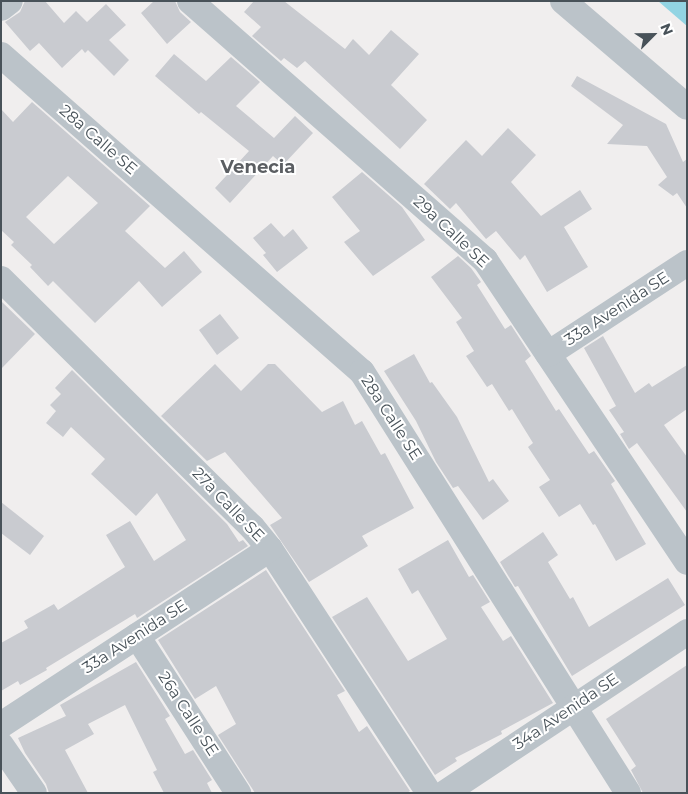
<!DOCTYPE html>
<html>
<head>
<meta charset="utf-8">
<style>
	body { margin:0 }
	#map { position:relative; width:688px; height:794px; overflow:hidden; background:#f0eeee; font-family:Montserrat,sans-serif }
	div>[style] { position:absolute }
	.water>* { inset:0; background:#92d4e3 }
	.building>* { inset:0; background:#c9cbd0 }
	.street>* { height:26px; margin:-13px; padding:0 13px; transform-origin:13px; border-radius:13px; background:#bbc3c9 }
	span { translate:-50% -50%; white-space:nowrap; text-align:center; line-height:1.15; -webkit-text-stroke:4px #fff; paint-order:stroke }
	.street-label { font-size:16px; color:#485259 }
	.neighbourhood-label { font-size:18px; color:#5b5e62; font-weight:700 }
	.frame { position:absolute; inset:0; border:2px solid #485259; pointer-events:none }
	.north { position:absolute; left:628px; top:10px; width:50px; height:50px; -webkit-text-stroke:4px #fff; paint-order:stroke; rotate:67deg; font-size:14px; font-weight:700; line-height:20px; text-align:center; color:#485259 }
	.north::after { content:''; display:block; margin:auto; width:18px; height:22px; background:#485259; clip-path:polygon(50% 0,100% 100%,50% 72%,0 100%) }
</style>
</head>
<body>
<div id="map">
	<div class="water">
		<i style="clip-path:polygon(658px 1px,687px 1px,687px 26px)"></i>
	</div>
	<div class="building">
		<i style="clip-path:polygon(25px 1px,45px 1px,64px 23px,76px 11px,87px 22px,106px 4px,126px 25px,109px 40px,129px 60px,114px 76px,88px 50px,85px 53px,82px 49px,62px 68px,39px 43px,30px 51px,5px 22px,20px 12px)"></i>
		<i style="clip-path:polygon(154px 1px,175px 1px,180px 12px,191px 22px,167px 44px,141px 13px)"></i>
		<i style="clip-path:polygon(254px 1px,284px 1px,345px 49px,353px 39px,369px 55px,391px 30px,419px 54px,391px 85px,427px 120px,400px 149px,305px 61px,297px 68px,284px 58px,281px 61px,252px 36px,261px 27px,244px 12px)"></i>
		<i style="clip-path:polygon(174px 54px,206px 81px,231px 57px,260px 82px,236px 106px,274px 138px,295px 116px,313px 133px,283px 165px,273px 156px,230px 203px,215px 188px,249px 151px,201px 112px,199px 114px,155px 76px)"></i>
		<i style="clip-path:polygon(577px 76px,666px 124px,683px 162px,687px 159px,687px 208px,677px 193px,673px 196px,658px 185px,667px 177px,647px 146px,607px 144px,623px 125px,571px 86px)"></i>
		<i style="clip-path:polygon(evenodd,32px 102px,150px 206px,125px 231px,165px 268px,184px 251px,202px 272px,162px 307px,139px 281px,95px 323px,53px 281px,48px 286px,30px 267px,32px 265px,11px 245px,14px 242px,1px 230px,1px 109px,13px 122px,32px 102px,68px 176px,98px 203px,54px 244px,26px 217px,68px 176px)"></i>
		<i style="clip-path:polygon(508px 128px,536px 155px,511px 182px,541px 216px,580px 190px,592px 209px,564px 227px,588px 267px,547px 292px,525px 255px,520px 260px,496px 231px,486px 239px,456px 203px,450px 209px,424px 184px,466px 140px,482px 156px)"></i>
		<i style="clip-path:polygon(362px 172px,402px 207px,425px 240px,373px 276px,344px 242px,360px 231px,332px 197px)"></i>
		<i style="clip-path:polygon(271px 223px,284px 237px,293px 229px,308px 248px,277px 272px,263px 255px,266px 253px,253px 238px)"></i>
		<i style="clip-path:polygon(458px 256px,471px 268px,481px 282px,477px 285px,505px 329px,511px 325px,531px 356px,525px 361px,556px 411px,559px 409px,589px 454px,594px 451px,615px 481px,611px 484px,646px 544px,616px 561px,595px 524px,593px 525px,580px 504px,559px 517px,539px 487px,550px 480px,528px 447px,533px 443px,512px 409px,509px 411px,492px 384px,487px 387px,466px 356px,474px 351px,456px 322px,462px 318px,431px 277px)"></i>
		<i style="clip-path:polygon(1px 301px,35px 334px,1px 369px)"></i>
		<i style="clip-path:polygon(220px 314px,239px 338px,217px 355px,199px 330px)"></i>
		<i style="clip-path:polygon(603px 336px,635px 393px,649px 383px,652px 387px,687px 365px,687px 409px,664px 425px,687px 457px,687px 512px,637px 443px,629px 449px,620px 434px,624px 432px,609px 410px,616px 406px,584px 348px)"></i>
		<i style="clip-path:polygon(414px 354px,430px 383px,432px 382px,457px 417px,489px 482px,493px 479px,509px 501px,483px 520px,458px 486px,453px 488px,436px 462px,416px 421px,384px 371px)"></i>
		<i style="clip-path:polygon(215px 364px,241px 391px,268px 364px,275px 364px,322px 412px,343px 401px,355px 425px,362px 421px,381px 455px,385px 453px,414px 508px,362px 536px,368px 546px,309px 582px,270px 525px,282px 518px,225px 452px,207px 461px,161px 416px)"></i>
		<i style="clip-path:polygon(72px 370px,227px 524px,239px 542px,243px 540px,248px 546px,137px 618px,135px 614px,46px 668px,47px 670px,20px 685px,18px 681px,1px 691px,1px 643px,28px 628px,24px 621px,54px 604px,58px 610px,125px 567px,106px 535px,130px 521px,154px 561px,186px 540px,157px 493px,136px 516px,91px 474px,105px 459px,71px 427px,63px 437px,46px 423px,56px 411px,50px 405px,61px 394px,55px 388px)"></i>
		<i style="clip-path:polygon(1px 502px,44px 536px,30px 555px,1px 533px)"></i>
		<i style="clip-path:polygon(543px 532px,558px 555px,548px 562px,570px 599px,573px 597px,589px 627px,668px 578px,685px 605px,572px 676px,518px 586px,515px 587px,500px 562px)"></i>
		<i style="clip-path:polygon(448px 540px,469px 577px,473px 575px,490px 602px,481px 607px,503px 641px,511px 636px,553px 703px,501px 731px,502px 734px,455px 758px,457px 761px,435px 775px,332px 617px,367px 597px,408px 661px,447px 639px,418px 590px,412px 594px,398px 569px)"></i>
		<i style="clip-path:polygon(266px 570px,345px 691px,337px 695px,359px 732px,367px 726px,410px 791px,407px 793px,255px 793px,218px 735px,236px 724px,216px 686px,195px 699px,158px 640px)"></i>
		<i style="clip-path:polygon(136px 662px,170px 716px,165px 719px,185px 754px,193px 750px,212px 780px,207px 783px,212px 793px,164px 793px,153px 772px,157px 770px,125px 705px,88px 724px,94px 734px,65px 750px,88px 793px,49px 793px,46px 784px,25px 753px,18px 738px,66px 716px,60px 705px)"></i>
		<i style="clip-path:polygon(687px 665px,687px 793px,643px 793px,631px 770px,636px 766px,606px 719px)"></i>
	</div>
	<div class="street">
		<i style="left:190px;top:1px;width:393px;rotate:41.3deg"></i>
		<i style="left:485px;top:260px;width:363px;rotate:56.2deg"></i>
		<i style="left:563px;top:1px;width:163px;rotate:40.5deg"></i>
		<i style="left:1px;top:8px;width:11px;rotate:-38deg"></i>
		<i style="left:1px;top:55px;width:480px;rotate:41.3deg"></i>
		<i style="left:362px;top:372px;width:498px;rotate:57.7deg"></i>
		<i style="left:1px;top:279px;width:353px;rotate:44.7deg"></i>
		<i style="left:252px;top:527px;width:28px;rotate:51deg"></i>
		<i style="left:270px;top:549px;width:291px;rotate:56.9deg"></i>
		<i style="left:548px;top:354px;width:166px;rotate:-33.2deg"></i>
		<i style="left:137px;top:636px;width:187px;rotate:57.2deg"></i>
		<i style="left:1px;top:725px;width:321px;rotate:-33.2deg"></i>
		<i style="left:1px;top:745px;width:58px;rotate:55.5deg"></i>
		<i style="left:445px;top:793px;width:291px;rotate:-33.6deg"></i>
	</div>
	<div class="street-label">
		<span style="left:98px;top:140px;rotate:41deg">28a Calle SE</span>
		<span style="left:451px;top:232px;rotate:43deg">29a Calle SE</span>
		<span style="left:617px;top:309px;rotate:-33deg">33a Avenida SE</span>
		<span style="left:391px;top:418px;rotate:57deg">28a Calle SE</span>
		<span style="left:228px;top:505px;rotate:46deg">27a Calle SE</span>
		<span style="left:135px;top:637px;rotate:-33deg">33a Avenida SE</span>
		<span style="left:566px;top:712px;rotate:-34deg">34a Avenida SE</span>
		<span style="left:188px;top:714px;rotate:57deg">26a Calle SE</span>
	</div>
	<div class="neighbourhood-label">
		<span style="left:258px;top:167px">Venecia</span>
	</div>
	<div class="frame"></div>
	<div class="north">N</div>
</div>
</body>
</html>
